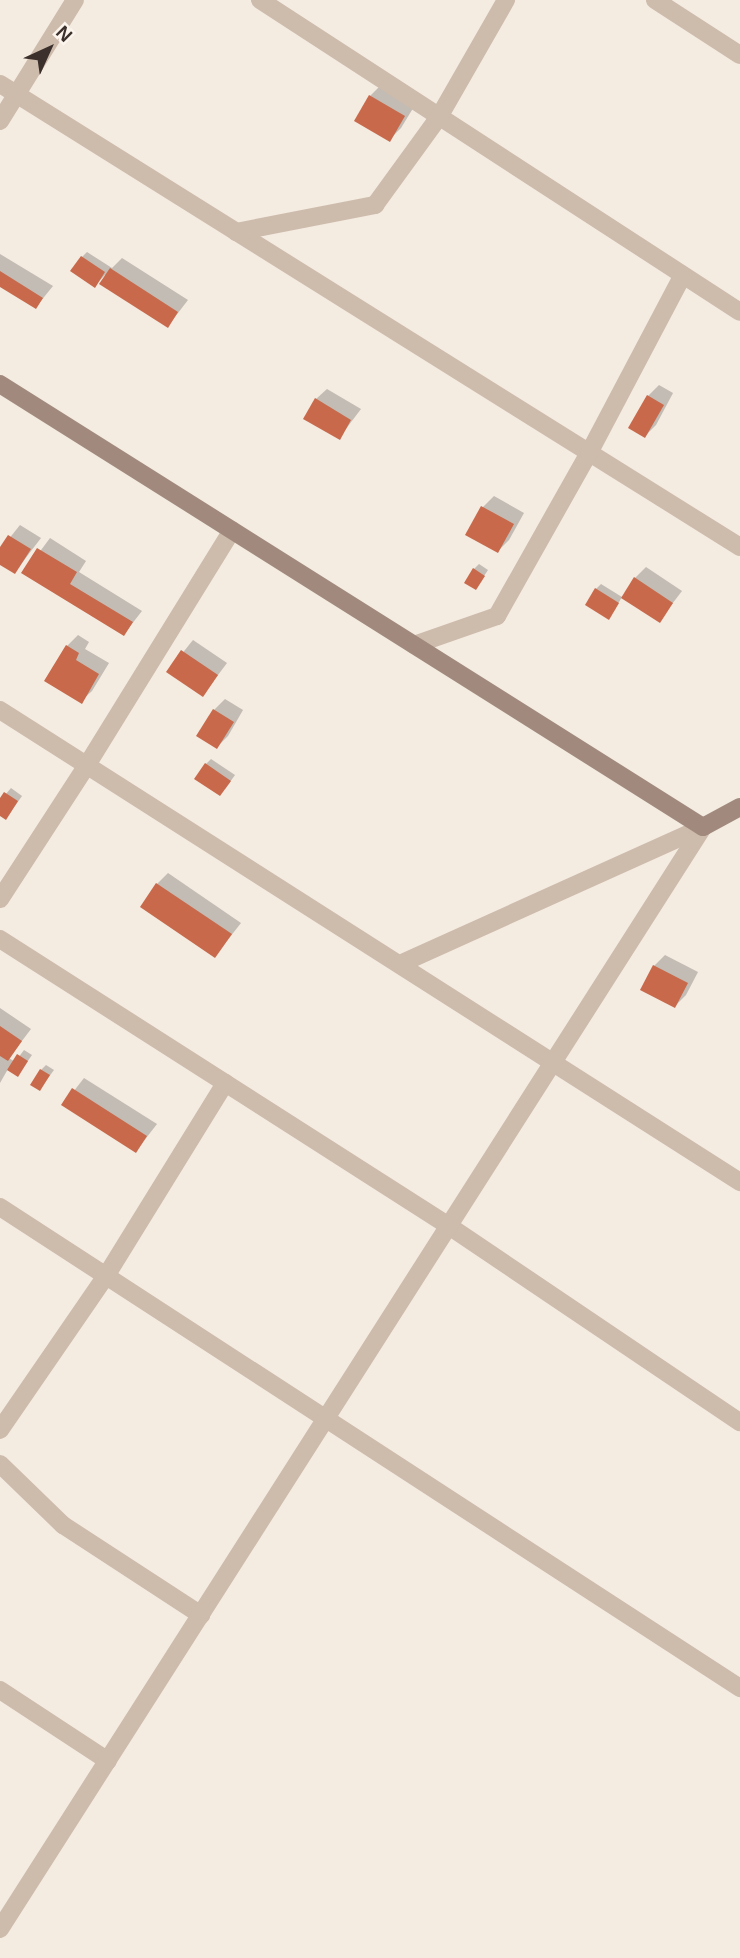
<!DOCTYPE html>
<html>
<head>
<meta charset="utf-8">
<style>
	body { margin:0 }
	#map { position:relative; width:740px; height:1958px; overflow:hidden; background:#f4ebe1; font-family:Arial,sans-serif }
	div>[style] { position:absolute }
	.shadow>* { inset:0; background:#0003 }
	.building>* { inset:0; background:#c8694b }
	.street>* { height:18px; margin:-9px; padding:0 9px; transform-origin:9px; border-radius:9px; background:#cdbbac }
	.secondary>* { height:18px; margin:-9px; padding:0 9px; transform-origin:9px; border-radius:9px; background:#a18a7d }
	span { translate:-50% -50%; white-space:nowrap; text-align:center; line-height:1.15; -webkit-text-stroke:5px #fbf5ee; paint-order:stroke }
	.north { position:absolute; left:14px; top:14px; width:70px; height:70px; -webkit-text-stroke:5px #fbf5ee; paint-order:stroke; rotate:45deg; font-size:19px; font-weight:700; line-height:28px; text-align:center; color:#3b302b }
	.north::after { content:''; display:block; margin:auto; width:24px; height:32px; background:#3b302b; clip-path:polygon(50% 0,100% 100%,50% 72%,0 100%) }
</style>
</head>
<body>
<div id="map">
	<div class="shadow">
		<i style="clip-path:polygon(381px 85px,415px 105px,401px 128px,390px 139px,370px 96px)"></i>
		<i style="clip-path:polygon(87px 252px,112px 268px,122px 258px,188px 300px,168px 326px,105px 275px,95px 285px,82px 257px)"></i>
		<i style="clip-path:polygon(0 254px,53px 286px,36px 307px,0 285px)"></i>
		<i style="clip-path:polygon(659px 385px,673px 393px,656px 425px,645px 436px,648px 396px)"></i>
		<i style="clip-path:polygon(327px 389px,361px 409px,339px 438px,316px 399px)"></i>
		<i style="clip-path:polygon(494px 496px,524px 513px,509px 540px,498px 551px,468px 534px,483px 507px)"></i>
		<i style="clip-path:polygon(20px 525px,41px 538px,15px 572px,0 563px,0 550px)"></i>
		<i style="clip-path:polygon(50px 538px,86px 561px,79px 572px,142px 611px,124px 634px,24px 573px)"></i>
		<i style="clip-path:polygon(479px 564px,488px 570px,476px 588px,474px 569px)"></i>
		<i style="clip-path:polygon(646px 567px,682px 591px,659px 621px,635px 578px)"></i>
		<i style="clip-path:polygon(601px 584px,622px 597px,613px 612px,596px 589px)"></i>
		<i style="clip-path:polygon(78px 635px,89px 642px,85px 649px,109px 663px,92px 691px,81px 701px,67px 646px)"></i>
		<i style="clip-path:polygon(193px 640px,227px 663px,203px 695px,168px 671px)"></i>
		<i style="clip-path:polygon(225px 699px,243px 710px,228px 736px,217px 747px,214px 710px)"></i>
		<i style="clip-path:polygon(211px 759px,235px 775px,225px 789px,206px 764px)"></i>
		<i style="clip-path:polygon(11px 788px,22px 796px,10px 813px,0 814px,0 801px)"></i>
		<i style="clip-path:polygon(168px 873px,241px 923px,215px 956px,157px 884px)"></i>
		<i style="clip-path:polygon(665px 955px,698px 972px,686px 995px,675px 1006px,654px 966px)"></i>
		<i style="clip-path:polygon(0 1008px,31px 1029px,9px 1058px,15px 1062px,24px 1050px,32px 1055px,18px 1075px,8px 1069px,0 1083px)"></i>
		<i style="clip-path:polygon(46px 1065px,54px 1070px,40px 1089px,41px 1070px)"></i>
		<i style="clip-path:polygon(84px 1078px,157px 1124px,136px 1151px,63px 1105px)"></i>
	</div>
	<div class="building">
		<i style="clip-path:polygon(369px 95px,405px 116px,390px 142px,354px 121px)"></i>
		<i style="clip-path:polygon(81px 256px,105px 272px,95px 288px,70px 271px)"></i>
		<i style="clip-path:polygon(110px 268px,178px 312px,168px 328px,99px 284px)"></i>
		<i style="clip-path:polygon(0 271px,43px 298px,36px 309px,0 287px)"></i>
		<i style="clip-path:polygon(647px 395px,664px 405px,645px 438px,628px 428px)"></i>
		<i style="clip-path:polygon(315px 398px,351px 420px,340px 440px,303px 419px)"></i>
		<i style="clip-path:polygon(481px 506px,514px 524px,498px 553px,465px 535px)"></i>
		<i style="clip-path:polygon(8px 535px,31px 549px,15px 574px,0 565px,0 547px)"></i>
		<i style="clip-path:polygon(37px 548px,77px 572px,70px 584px,133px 622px,124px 636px,21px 573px)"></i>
		<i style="clip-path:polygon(473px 568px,485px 576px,476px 590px,464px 583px)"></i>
		<i style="clip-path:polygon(634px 577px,673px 603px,660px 623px,621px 598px)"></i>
		<i style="clip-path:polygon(595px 588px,619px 603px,609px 620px,585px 605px)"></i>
		<i style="clip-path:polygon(66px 645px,79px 653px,76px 660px,99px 674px,82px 704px,44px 681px)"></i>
		<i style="clip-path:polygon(181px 650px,218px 675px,203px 697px,166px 672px)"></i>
		<i style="clip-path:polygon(213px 709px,234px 722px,217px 749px,196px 736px)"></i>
		<i style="clip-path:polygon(205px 763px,231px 781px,220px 796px,194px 779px)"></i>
		<i style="clip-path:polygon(4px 792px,18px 801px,6px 820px,0 816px,0 798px)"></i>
		<i style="clip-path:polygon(156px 883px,232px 934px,215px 958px,140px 907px)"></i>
		<i style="clip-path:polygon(653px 965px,688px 983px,675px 1008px,640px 990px)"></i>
		<i style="clip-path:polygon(0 1026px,22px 1041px,8px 1061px,0 1056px)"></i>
		<i style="clip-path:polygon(17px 1054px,28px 1061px,18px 1077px,7px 1070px)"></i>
		<i style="clip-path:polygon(40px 1069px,50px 1075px,40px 1091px,30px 1085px)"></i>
		<i style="clip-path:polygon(72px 1088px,147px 1136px,136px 1153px,61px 1105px)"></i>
	</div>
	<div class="street">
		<i style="left:260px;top:0;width:572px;rotate:33.02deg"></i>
		<i style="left:655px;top:0;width:101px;rotate:32.9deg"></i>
		<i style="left:0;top:84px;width:873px;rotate:32.03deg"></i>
		<i style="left:0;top:121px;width:142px;rotate:-58.2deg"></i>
		<i style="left:236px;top:232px;width:142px;rotate:-11deg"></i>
		<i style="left:375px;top:205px;width:109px;rotate:-54deg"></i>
		<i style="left:439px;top:117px;width:135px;rotate:-60.2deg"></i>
		<i style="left:414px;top:645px;width:88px;rotate:-19.3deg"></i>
		<i style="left:497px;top:616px;width:187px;rotate:-60.6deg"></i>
		<i style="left:589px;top:453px;width:201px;rotate:-62.2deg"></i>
		<i style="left:0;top:710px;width:878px;rotate:32.53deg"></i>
		<i style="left:0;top:899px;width:160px;rotate:-57deg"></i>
		<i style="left:87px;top:765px;width:276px;rotate:-58.3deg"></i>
		<i style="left:0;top:939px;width:533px;rotate:32.59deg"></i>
		<i style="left:449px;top:1226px;width:351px;rotate:34deg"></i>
		<i style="left:400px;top:964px;width:333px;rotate:-24.3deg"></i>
		<i style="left:0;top:1207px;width:883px;rotate:33.02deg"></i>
		<i style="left:0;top:1430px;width:187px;rotate:-55.5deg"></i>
		<i style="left:106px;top:1276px;width:227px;rotate:-58.3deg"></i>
		<i style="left:0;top:1464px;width:88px;rotate:44.1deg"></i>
		<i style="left:63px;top:1525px;width:165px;rotate:33.1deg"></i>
		<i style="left:0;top:1690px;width:129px;rotate:33.3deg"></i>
		<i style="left:0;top:1929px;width:1307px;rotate:-57.46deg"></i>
	</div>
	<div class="secondary">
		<i style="left:0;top:384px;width:831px;rotate:32.22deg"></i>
		<i style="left:703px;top:827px;width:42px;rotate:-28.4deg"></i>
	</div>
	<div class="north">N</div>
</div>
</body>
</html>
